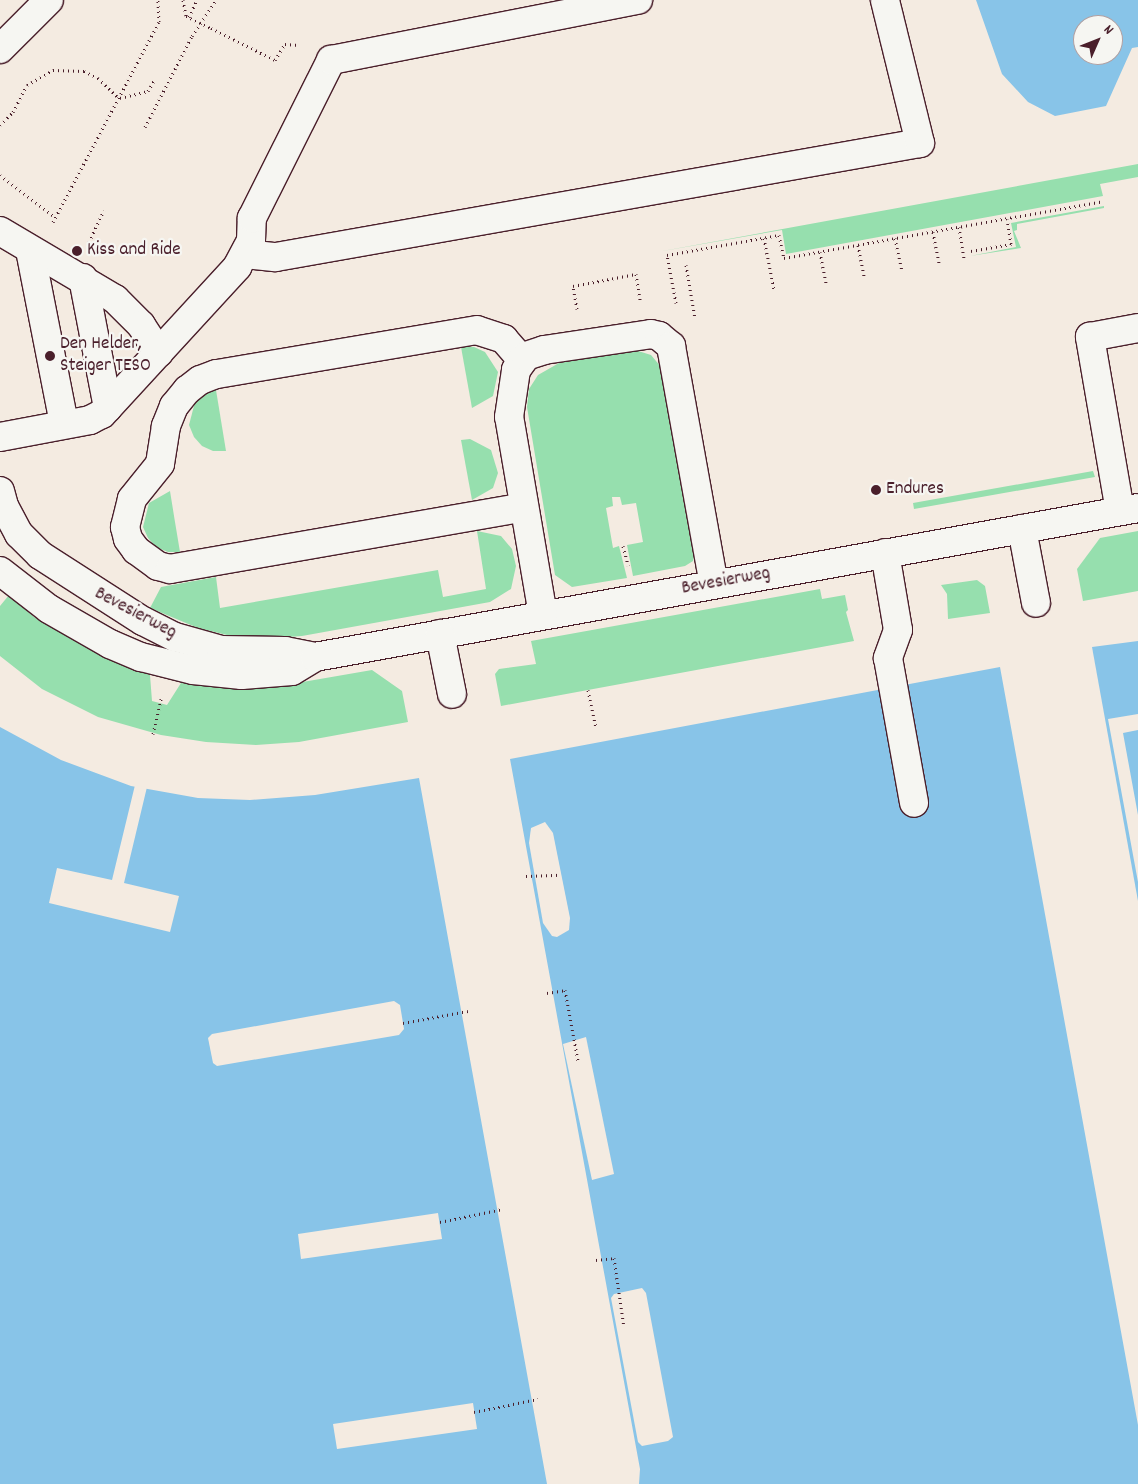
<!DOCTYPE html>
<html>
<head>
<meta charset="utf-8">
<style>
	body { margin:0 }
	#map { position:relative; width:1138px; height:1484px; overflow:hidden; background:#f4ebe1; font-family:Dekko,sans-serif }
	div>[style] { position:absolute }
	.green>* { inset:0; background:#96dfae }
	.water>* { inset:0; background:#88c4e8 }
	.pier>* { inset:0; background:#f4ebe1 }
	.path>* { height:3px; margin-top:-1.5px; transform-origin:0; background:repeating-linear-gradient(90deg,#4a1f2b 0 1px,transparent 0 5px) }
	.roads { filter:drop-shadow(1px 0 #4a1f2b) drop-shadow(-1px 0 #4a1f2b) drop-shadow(0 1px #4a1f2b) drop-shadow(0 -1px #4a1f2b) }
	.minor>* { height:28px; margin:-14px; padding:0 14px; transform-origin:14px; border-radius:14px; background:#f6f6f2 }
	.path-bridge>* { height:3px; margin-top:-1.5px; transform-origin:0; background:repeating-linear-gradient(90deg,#4a1f2b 0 1px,transparent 0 5px) }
	.dots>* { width:14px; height:14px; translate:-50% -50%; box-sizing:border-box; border:2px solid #f6f6f2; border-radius:50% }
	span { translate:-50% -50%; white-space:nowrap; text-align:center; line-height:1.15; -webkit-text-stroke:4.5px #f6f6f2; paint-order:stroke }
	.poi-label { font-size:19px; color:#4a1f2b }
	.left { translate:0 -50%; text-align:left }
	.street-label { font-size:19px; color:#4a1f2b }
	.north { position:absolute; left:1073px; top:15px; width:50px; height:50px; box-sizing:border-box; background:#f6f6f2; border:1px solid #b1a0a2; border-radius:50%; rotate:46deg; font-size:14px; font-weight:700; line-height:20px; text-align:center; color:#4a1f2b }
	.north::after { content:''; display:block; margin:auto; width:18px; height:22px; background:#4a1f2b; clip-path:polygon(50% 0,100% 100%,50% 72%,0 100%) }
</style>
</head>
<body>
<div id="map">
	<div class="green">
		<i style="clip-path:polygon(1138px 164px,1138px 177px,1100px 184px,1103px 196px,786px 254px,782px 230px,657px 252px)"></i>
		<i style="clip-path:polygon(1104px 206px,1104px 208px,1017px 224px,1017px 230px,1014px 231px,1021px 248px,970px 256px,1016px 247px,1011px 223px)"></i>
		<i style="clip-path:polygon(461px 347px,474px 347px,485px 352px,498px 372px,493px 396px,472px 408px)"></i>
		<i style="clip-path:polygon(635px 350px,651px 355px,661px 367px,695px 552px,693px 561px,685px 566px,633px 576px,627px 545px,643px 542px,636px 503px,622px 505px,620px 497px,612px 497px,613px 506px,606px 508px,613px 548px,619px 546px,627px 578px,572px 587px,555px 575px,527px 407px,529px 389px,538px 375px,559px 363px)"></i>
		<i style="clip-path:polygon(216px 390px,226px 451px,213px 451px,202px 446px,194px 437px,189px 425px,195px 402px,204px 394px)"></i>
		<i style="clip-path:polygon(470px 439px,491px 450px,498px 473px,493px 488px,472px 500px,461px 440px)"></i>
		<i style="clip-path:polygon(1093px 471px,1095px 477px,914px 509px,913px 503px)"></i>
		<i style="clip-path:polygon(170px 491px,175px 522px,180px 552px,168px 552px,156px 547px,148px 538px,143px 527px,149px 503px)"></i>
		<i style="clip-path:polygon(477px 531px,501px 536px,512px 549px,516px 566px,511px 589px,490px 602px,302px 636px,273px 638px,227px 635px,198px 628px,150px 608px,161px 587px,216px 577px,220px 608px,438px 570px,443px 597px,486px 589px)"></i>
		<i style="clip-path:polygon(1138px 531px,1138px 591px,1083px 601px,1077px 569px,1100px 538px)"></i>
		<i style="clip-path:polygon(977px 580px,985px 586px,990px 613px,948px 619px,947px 594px,941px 585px)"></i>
		<i style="clip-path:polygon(820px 589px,822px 599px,845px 595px,848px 610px,846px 612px,854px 641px,501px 706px,495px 674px,499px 669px,536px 664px,531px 641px)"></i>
		<i style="clip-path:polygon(9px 595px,34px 617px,68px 637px,125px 666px,150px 675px,152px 701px,167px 705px,181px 683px,234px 688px,291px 684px,372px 670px,402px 691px,408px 722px,299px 742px,256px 745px,206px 742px,161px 735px,98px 717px,42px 689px,0 656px,0 606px)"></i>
	</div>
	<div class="water">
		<i style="clip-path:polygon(evenodd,976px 0,1138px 0,1138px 47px,1132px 48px,1106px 106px,1055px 116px,1028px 102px,1002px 74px,976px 0,1083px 25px,1113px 25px,1113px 55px,1083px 55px,1083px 25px)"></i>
		<i style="clip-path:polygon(1138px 641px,1138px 901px,1092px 647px)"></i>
		<i style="clip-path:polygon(1000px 667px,1138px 1425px,1138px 1484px,639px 1484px,640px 1469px,510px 759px)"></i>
		<i style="clip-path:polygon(0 727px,61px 760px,131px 786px,198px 798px,250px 800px,315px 795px,419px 778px,547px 1484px,0 1484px)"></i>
	</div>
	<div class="pier">
		<i style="clip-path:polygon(1138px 714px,1138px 730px,1123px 733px,1138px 815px,1138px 882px,1108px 719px)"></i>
		<i style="clip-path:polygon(135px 785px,147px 787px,124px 883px,179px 896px,170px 932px,49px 903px,57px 868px,112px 880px)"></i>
		<i style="clip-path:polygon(545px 822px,553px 833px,570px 918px,569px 930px,557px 937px,552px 936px,543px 923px,529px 843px,531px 828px)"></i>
		<i style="clip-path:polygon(394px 1001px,400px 1005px,404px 1029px,399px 1035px,217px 1066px,213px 1063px,208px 1038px,212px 1034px)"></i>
		<i style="clip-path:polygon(586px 1037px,614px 1174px,592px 1180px,563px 1044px)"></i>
		<i style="clip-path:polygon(438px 1213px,442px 1239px,301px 1259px,298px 1234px)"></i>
		<i style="clip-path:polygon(642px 1288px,646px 1293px,673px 1437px,668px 1441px,642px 1446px,638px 1442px,611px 1298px,614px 1294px)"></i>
		<i style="clip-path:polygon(473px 1403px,477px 1429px,337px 1449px,333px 1424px)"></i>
	</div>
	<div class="path">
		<i style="left:189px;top:17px;width:19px;rotate:-65deg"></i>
		<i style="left:211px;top:28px;width:72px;rotate:26.6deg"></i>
		<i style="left:275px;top:60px;width:19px;rotate:-58deg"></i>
		<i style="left:285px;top:44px;width:14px;rotate:4deg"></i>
		<i style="left:120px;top:98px;width:29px;rotate:-14deg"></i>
		<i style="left:148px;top:91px;width:14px;rotate:-60deg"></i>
		<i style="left:0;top:125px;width:18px;rotate:-45deg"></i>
		<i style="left:13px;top:112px;width:30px;rotate:-63deg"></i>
		<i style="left:27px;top:85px;width:30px;rotate:-30deg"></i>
		<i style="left:53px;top:70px;width:31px;rotate:2deg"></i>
		<i style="left:84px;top:71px;width:16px;rotate:27deg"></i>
		<i style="left:98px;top:78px;width:29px;rotate:44deg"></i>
		<i style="left:145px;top:127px;width:102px;rotate:-62.7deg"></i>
		<i style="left:192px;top:36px;width:43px;rotate:-56.3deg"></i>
		<i style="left:0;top:175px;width:69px;rotate:37.4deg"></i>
		<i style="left:53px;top:222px;width:226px;rotate:-62.1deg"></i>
		<i style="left:159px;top:22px;width:22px;rotate:-93deg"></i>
		<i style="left:959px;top:227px;width:32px;rotate:81deg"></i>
		<i style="left:933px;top:232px;width:32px;rotate:79deg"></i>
		<i style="left:764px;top:238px;width:53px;rotate:79.1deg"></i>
		<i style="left:895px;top:238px;width:33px;rotate:78deg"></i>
		<i style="left:89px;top:242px;width:35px;rotate:-65deg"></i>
		<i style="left:858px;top:245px;width:33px;rotate:79deg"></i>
		<i style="left:971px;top:251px;width:41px;rotate:-9.9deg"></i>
		<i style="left:1011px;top:244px;width:25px;rotate:-99deg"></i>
		<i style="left:820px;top:252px;width:32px;rotate:79deg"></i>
		<i style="left:686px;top:265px;width:54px;rotate:80.4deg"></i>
		<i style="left:676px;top:303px;width:49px;rotate:-100.6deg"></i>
		<i style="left:667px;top:255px;width:114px;rotate:-10.1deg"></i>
		<i style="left:779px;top:235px;width:24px;rotate:78deg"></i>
		<i style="left:784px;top:258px;width:324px;rotate:-10.1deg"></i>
		<i style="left:577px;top:309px;width:23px;rotate:-100deg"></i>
		<i style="left:573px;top:286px;width:64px;rotate:-10.8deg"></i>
		<i style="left:636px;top:274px;width:26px;rotate:81deg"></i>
		<i style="left:623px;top:546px;width:20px;rotate:75deg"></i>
		<i style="left:588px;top:690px;width:39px;rotate:78deg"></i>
		<i style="left:153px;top:734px;width:36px;rotate:-77deg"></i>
		<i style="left:526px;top:876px;width:35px;rotate:-2deg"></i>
		<i style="left:547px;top:993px;width:18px;rotate:-9deg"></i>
		<i style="left:565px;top:990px;width:72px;rotate:79.6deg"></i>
		<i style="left:403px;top:1023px;width:66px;rotate:-10.5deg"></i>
		<i style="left:440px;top:1222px;width:64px;rotate:-11.7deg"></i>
		<i style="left:596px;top:1260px;width:18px;rotate:-6deg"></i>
		<i style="left:614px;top:1258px;width:70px;rotate:81.8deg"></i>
		<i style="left:474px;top:1412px;width:65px;rotate:-11.5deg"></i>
	</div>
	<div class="roads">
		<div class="minor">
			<i style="left:0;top:49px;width:69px;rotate:-45deg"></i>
			<i style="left:0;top:231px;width:134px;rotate:30.6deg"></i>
			<i style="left:115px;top:299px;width:37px;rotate:45deg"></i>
			<i style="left:141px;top:325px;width:33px;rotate:57deg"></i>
			<i style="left:30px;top:250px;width:177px;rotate:78.9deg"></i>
			<i style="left:245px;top:254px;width:31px;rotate:6deg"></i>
			<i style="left:276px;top:257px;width:654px;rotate:-10.04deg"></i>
			<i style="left:920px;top:143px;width:147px;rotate:-103.8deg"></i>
			<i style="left:83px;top:278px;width:132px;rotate:79.1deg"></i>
			<i style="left:522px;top:360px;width:28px;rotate:-131deg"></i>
			<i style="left:504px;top:339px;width:28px;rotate:-162deg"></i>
			<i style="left:477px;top:330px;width:265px;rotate:170.4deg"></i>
			<i style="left:216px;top:374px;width:17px;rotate:159deg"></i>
			<i style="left:200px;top:380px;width:16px;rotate:142deg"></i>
			<i style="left:187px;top:390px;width:21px;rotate:129deg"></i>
			<i style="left:174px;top:406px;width:22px;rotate:112deg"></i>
			<i style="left:166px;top:426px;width:38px;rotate:99deg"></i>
			<i style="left:160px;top:464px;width:45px;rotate:128.7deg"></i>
			<i style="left:132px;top:499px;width:29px;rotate:104deg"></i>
			<i style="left:125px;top:527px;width:12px;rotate:76deg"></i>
			<i style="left:128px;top:539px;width:14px;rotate:54deg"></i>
			<i style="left:136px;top:550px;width:27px;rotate:36deg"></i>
			<i style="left:158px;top:566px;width:12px;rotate:14deg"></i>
			<i style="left:170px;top:569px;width:359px;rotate:-9.9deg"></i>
			<i style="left:0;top:437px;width:92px;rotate:-10.7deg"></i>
			<i style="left:90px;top:420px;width:13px;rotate:-27deg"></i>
			<i style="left:102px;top:414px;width:200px;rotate:-47.4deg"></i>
			<i style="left:237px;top:267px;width:30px;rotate:-62deg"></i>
			<i style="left:251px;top:241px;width:23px;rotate:-88deg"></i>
			<i style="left:252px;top:218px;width:177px;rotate:-63.4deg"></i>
			<i style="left:331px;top:60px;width:313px;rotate:-11.1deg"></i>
			<i style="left:0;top:491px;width:16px;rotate:75deg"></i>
			<i style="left:4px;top:506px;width:32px;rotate:62deg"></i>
			<i style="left:19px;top:534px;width:30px;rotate:45deg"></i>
			<i style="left:40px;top:555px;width:122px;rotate:32.7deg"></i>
			<i style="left:143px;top:621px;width:36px;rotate:27deg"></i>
			<i style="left:175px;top:637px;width:48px;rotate:15.8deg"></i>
			<i style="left:221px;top:650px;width:64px;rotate:0.9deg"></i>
			<i style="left:285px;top:651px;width:31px;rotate:11deg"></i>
			<i style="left:1120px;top:511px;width:177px;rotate:-99.8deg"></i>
			<i style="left:1090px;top:337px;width:49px;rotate:-10.6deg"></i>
			<i style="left:1022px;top:529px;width:75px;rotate:79.3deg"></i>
			<i style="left:885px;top:553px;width:78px;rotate:80.4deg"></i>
			<i style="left:898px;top:630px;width:30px;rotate:110deg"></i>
			<i style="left:888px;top:658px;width:147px;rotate:79.8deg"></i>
			<i style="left:0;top:571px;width:62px;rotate:37.8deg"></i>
			<i style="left:49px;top:609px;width:70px;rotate:29.8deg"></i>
			<i style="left:110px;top:644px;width:34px;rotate:23deg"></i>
			<i style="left:141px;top:657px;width:54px;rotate:14deg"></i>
			<i style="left:193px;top:670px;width:49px;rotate:5.8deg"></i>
			<i style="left:242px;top:675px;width:50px;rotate:-4.6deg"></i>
			<i style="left:292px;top:671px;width:27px;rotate:-31deg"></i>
			<i style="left:315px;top:657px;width:836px;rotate:-10.26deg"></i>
			<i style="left:543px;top:615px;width:201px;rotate:-99.7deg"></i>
			<i style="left:509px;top:417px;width:48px;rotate:-81.5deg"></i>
			<i style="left:516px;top:370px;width:17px;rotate:-54deg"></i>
			<i style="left:526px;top:356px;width:19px;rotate:-18deg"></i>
			<i style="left:544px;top:350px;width:108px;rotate:-8.5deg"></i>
			<i style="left:651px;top:334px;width:8px;rotate:14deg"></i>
			<i style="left:659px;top:336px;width:16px;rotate:40deg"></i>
			<i style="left:671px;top:346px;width:242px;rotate:79.8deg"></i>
			<i style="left:440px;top:634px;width:61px;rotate:78.7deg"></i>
		</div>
	</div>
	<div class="path-bridge">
		<i style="left:183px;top:0;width:16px;rotate:79deg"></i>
		<i style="left:186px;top:16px;width:28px;rotate:26deg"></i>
	</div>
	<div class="dots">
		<i style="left:77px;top:251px;background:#4a1f2b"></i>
		<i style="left:50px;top:356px;background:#4a1f2b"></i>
		<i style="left:876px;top:490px;background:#4a1f2b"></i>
	</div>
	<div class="poi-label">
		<span class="left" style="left:87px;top:251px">Kiss and Ride</span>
		<span class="left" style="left:60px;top:356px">Den Helder,<br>Steiger TESO</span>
		<span class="left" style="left:886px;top:490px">Endures</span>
	</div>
	<div class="street-label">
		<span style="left:726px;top:582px;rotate:-10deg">Bevesierweg</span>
		<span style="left:135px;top:614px;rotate:28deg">Bevesierweg</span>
	</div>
	<div class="north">N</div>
</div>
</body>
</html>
